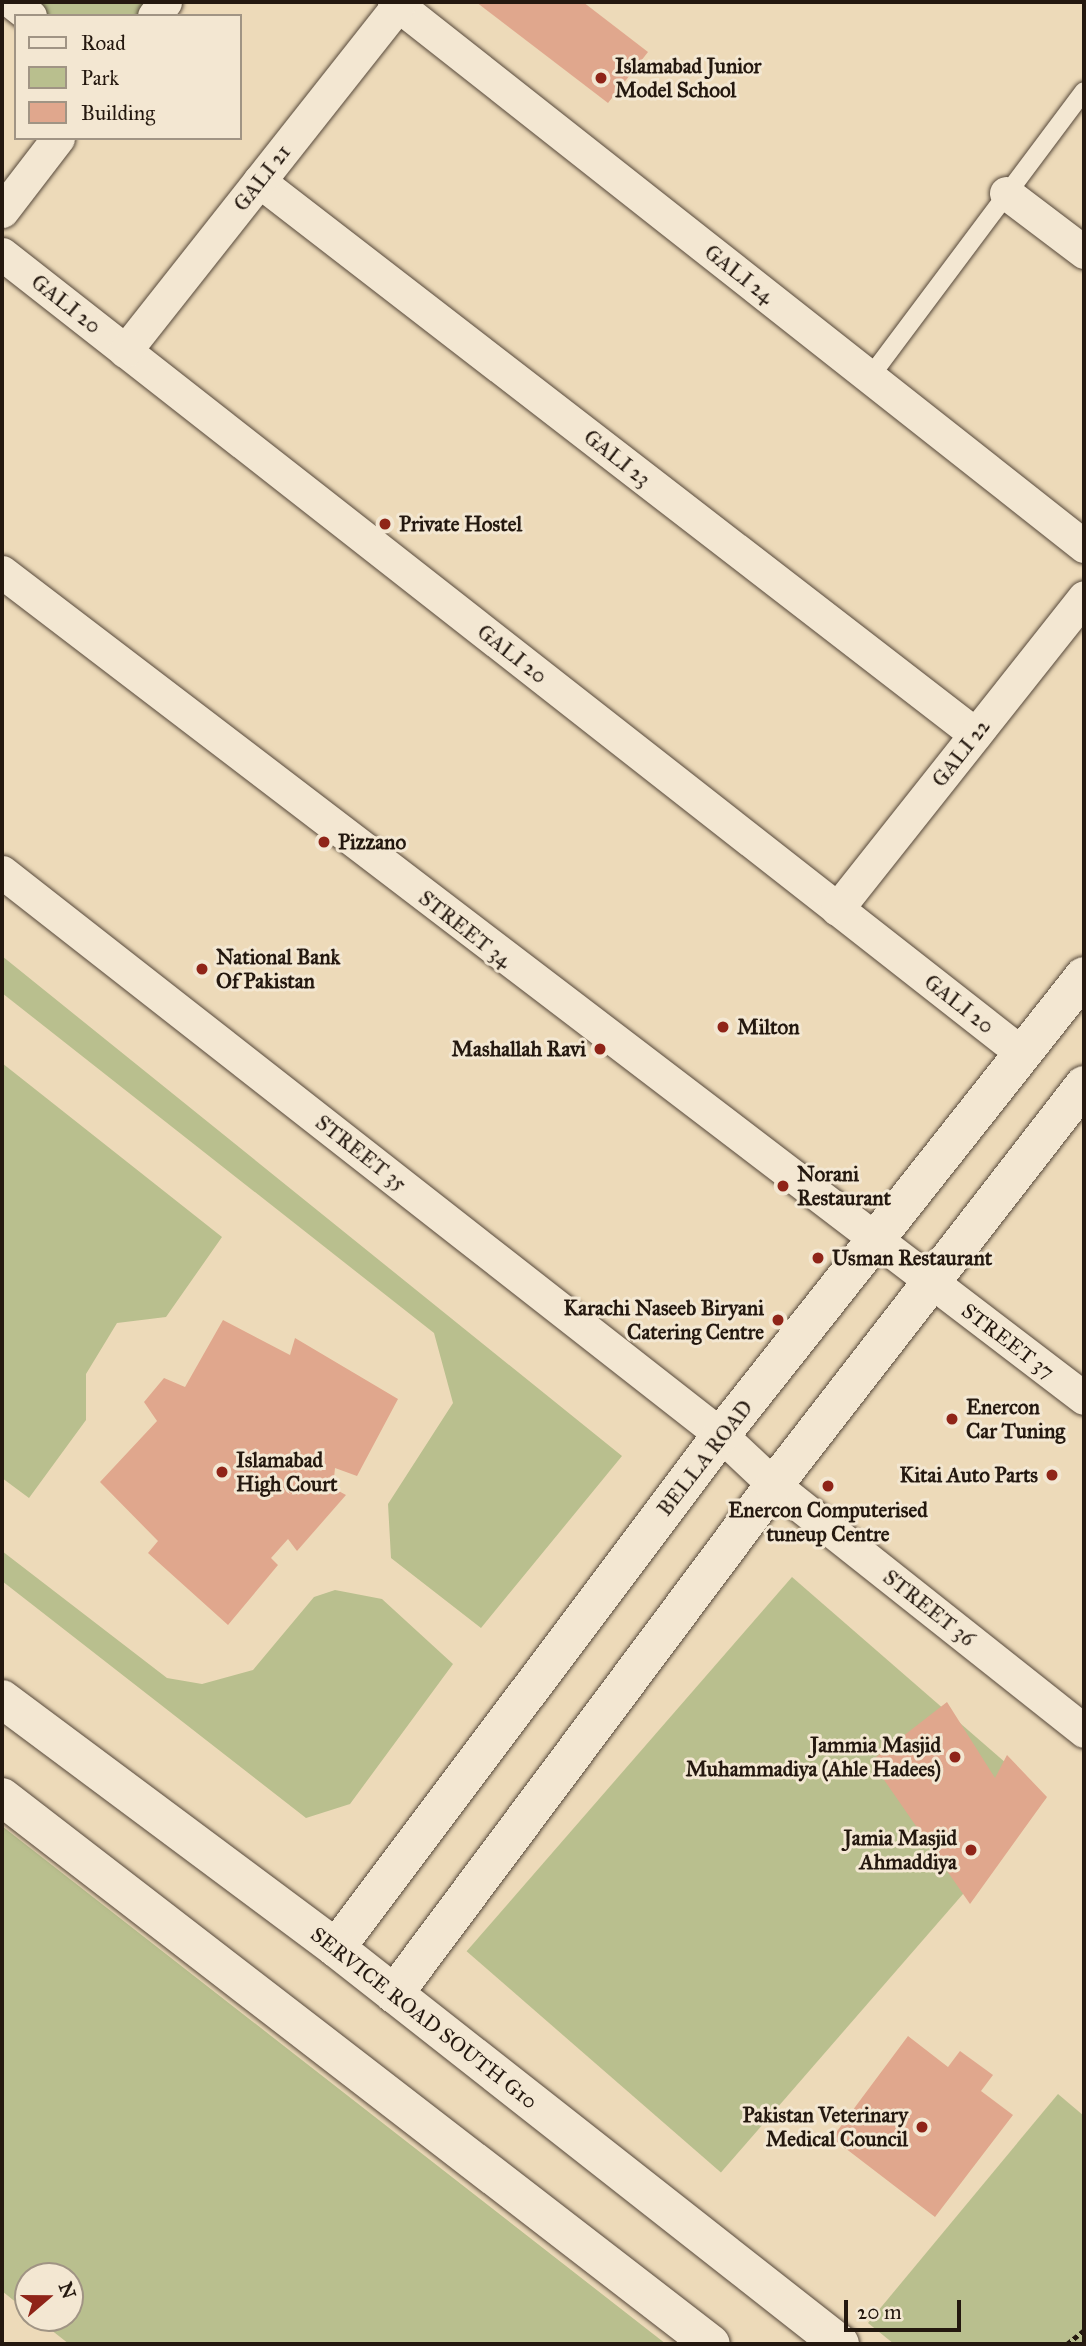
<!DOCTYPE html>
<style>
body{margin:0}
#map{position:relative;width:1086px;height:2346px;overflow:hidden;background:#eddab9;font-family:"IM FELL Great Primer",serif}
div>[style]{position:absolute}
.green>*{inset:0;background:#b9bf8e;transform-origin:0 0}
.building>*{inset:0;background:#e0a78d}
.path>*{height:4.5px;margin-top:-2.25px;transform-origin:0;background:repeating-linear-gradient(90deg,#24180f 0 5px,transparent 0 8.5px)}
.roads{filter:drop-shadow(0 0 2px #56483a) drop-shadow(0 0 2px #56483a)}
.service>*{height:18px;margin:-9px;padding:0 9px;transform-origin:9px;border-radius:9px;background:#f3e7d2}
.minor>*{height:33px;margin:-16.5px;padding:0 16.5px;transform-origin:16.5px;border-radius:16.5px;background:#f3e7d2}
.tertiary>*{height:38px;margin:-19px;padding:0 19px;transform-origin:19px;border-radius:19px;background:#f3e7d2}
.secondary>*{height:38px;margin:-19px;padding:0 19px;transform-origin:19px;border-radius:19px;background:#f3e7d2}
.dots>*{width:19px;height:19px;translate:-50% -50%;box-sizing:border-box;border:4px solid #f3e7d2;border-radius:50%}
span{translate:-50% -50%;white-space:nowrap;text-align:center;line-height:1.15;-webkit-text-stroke:6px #f3e7d2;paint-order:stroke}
.poi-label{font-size:21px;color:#24180f;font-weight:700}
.left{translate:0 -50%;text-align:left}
.right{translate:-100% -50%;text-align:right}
.street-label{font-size:21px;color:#24180f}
.frame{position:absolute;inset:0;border:4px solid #24180f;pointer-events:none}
.legend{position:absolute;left:14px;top:14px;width:228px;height:126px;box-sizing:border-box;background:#f3e7d2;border:2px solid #a09484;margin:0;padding:9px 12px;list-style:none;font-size:21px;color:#24180f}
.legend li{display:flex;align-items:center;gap:14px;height:35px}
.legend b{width:35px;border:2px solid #a09484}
.north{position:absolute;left:14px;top:2262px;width:70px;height:70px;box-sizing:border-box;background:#f3e7d2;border:2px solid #a09484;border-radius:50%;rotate:70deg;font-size:19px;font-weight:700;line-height:28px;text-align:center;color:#24180f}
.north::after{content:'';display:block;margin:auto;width:24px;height:32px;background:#8f2418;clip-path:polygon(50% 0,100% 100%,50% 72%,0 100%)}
.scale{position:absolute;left:844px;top:2300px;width:117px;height:32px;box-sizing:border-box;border:4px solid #24180f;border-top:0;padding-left:9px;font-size:21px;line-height:24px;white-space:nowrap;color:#24180f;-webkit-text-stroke:5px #f3e7d2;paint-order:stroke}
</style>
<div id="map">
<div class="green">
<i style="clip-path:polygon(10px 2px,149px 2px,138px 16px,28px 16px)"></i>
<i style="clip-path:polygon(2px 956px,622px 1456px,481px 1628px,391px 1558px,388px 1504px,453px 1403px,434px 1333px,2px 993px)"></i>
<i style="clip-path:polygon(2px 1063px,222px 1237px,166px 1317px,117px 1323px,86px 1374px,86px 1420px,29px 1498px,2px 1478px)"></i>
<i style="clip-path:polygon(2px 1551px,167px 1678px,202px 1684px,253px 1670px,314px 1597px,335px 1590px,382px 1599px,453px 1664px,350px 1804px,306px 1818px,2px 1581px)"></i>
<i style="left:792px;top:1577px;width:337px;height:496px;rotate:41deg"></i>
<i style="clip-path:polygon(2px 1826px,666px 2344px,69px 2344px,36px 2318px,70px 2318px,70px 2276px,28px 2276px,28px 2312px,2px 2291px)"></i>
<i style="clip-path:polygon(1058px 2094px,1084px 2116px,1084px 2344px,894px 2344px,868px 2323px)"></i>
</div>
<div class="building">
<i style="clip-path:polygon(476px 2px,583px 2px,648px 52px,608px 103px)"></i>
<i style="clip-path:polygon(223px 1320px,290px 1355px,295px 1338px,398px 1399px,357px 1476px,335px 1468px,333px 1488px,346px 1495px,297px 1551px,288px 1539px,271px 1558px,278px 1565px,228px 1625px,148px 1553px,158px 1541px,100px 1482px,157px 1421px,144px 1402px,164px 1378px,185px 1387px)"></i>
<i style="clip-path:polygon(947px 1702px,995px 1778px,1007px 1755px,1047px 1797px,970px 1904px,871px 1761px)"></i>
<i style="clip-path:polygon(908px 2036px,948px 2067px,960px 2051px,993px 2075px,981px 2091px,1013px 2115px,935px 2217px,832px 2138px)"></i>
</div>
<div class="path">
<i style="left:1067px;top:2344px;width:22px;rotate:-39deg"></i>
</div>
<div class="roads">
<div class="service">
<i style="left:870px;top:377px;width:357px;rotate:-53.2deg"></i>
</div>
<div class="minor">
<i style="left:12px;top:2px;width:23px;rotate:38deg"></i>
<i style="left:394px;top:2px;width:879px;rotate:38.25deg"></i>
<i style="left:154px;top:16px;width:18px;rotate:-52deg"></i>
<i style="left:259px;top:181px;width:905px;rotate:37.68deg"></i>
<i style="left:1006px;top:193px;width:98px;rotate:37.1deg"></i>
<i style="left:2px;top:211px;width:92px;rotate:-52.5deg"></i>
<i style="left:2px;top:254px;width:1297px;rotate:38.08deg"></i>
<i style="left:125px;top:351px;width:441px;rotate:-51.7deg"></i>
<i style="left:2px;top:572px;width:1361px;rotate:37.36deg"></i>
<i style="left:2px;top:872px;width:913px;rotate:38.06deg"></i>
<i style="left:721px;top:1435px;width:73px;rotate:43.3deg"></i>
<i style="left:774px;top:1485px;width:396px;rotate:38.4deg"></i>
<i style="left:837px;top:909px;width:398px;rotate:-51.6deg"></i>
</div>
<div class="tertiary">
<i style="left:336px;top:1948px;width:641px;rotate:-53.11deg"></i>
<i style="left:721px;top:1435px;width:585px;rotate:-51.66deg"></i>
<i style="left:394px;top:1994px;width:635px;rotate:-53.26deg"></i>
<i style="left:774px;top:1485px;width:506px;rotate:-52.22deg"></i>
</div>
<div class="secondary">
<i style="left:2px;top:1699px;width:417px;rotate:36.7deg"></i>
<i style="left:336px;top:1948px;width:641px;rotate:38.16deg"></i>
<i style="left:2px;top:1797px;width:895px;rotate:37.65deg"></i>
</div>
</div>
<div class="dots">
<i style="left:601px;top:78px;background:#8f2418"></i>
<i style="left:385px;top:524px;background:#8f2418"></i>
<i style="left:324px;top:842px;background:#8f2418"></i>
<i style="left:202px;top:969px;background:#8f2418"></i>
<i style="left:723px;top:1027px;background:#8f2418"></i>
<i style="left:600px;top:1049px;background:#8f2418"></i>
<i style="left:783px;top:1186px;background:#8f2418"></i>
<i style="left:818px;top:1258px;background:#8f2418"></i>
<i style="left:778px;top:1320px;background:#8f2418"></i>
<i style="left:952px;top:1419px;background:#8f2418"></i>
<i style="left:222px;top:1472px;background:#8f2418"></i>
<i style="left:1052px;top:1475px;background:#8f2418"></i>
<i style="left:828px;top:1486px;background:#8f2418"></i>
<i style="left:955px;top:1757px;background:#8f2418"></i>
<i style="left:971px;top:1850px;background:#8f2418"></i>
<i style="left:922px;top:2127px;background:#8f2418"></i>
</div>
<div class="poi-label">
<span class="left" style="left:615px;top:78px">Islamabad Junior<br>Model School</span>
<span class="left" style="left:399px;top:524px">Private Hostel</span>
<span class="left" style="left:338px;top:842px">Pizzano</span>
<span class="left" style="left:216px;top:969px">National Bank<br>Of Pakistan</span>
<span class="left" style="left:737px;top:1027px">Milton</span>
<span class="right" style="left:586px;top:1049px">Mashallah Ravi</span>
<span class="left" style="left:797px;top:1186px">Norani<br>Restaurant</span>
<span class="left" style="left:832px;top:1258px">Usman Restaurant</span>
<span class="right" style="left:764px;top:1320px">Karachi Naseeb Biryani<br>Catering Centre</span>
<span class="left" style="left:966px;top:1419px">Enercon<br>Car Tuning</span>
<span class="left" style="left:236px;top:1472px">Islamabad<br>High Court</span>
<span class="right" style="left:1038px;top:1475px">Kitai Auto Parts</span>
<span style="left:828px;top:1522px">Enercon Computerised<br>tuneup Centre</span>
<span class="right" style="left:941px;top:1757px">Jammia Masjid<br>Muhammadiya (Ahle Hadees)</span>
<span class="right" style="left:957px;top:1850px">Jamia Masjid<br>Ahmaddiya</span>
<span class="right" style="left:908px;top:2127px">Pakistan Veterinary<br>Medical Council</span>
</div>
<div class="street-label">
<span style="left:262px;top:178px;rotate:-52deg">GALI 21</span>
<span style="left:739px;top:274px;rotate:38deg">GALI 24</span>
<span style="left:66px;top:304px;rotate:38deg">GALI 20</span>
<span style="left:617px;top:458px;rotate:38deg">GALI 23</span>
<span style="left:512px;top:654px;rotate:38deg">GALI 20</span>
<span style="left:961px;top:753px;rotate:-52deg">GALI 22</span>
<span style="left:465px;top:929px;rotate:38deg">STREET 34</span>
<span style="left:959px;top:1004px;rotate:38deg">GALI 20</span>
<span style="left:361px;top:1153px;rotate:38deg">STREET 35</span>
<span style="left:1008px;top:1341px;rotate:37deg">STREET 37</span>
<span style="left:705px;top:1458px;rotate:-52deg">BELLA ROAD</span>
<span style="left:929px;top:1608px;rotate:38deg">STREET 36</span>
<span style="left:424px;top:2018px;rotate:38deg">SERVICE ROAD SOUTH G10</span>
</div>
<div class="frame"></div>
<ul class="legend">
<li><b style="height:9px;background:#f3e7d2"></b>Road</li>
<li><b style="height:19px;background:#b9bf8e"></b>Park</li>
<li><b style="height:19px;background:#e0a78d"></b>Building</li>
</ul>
<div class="north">N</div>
<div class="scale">20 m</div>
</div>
